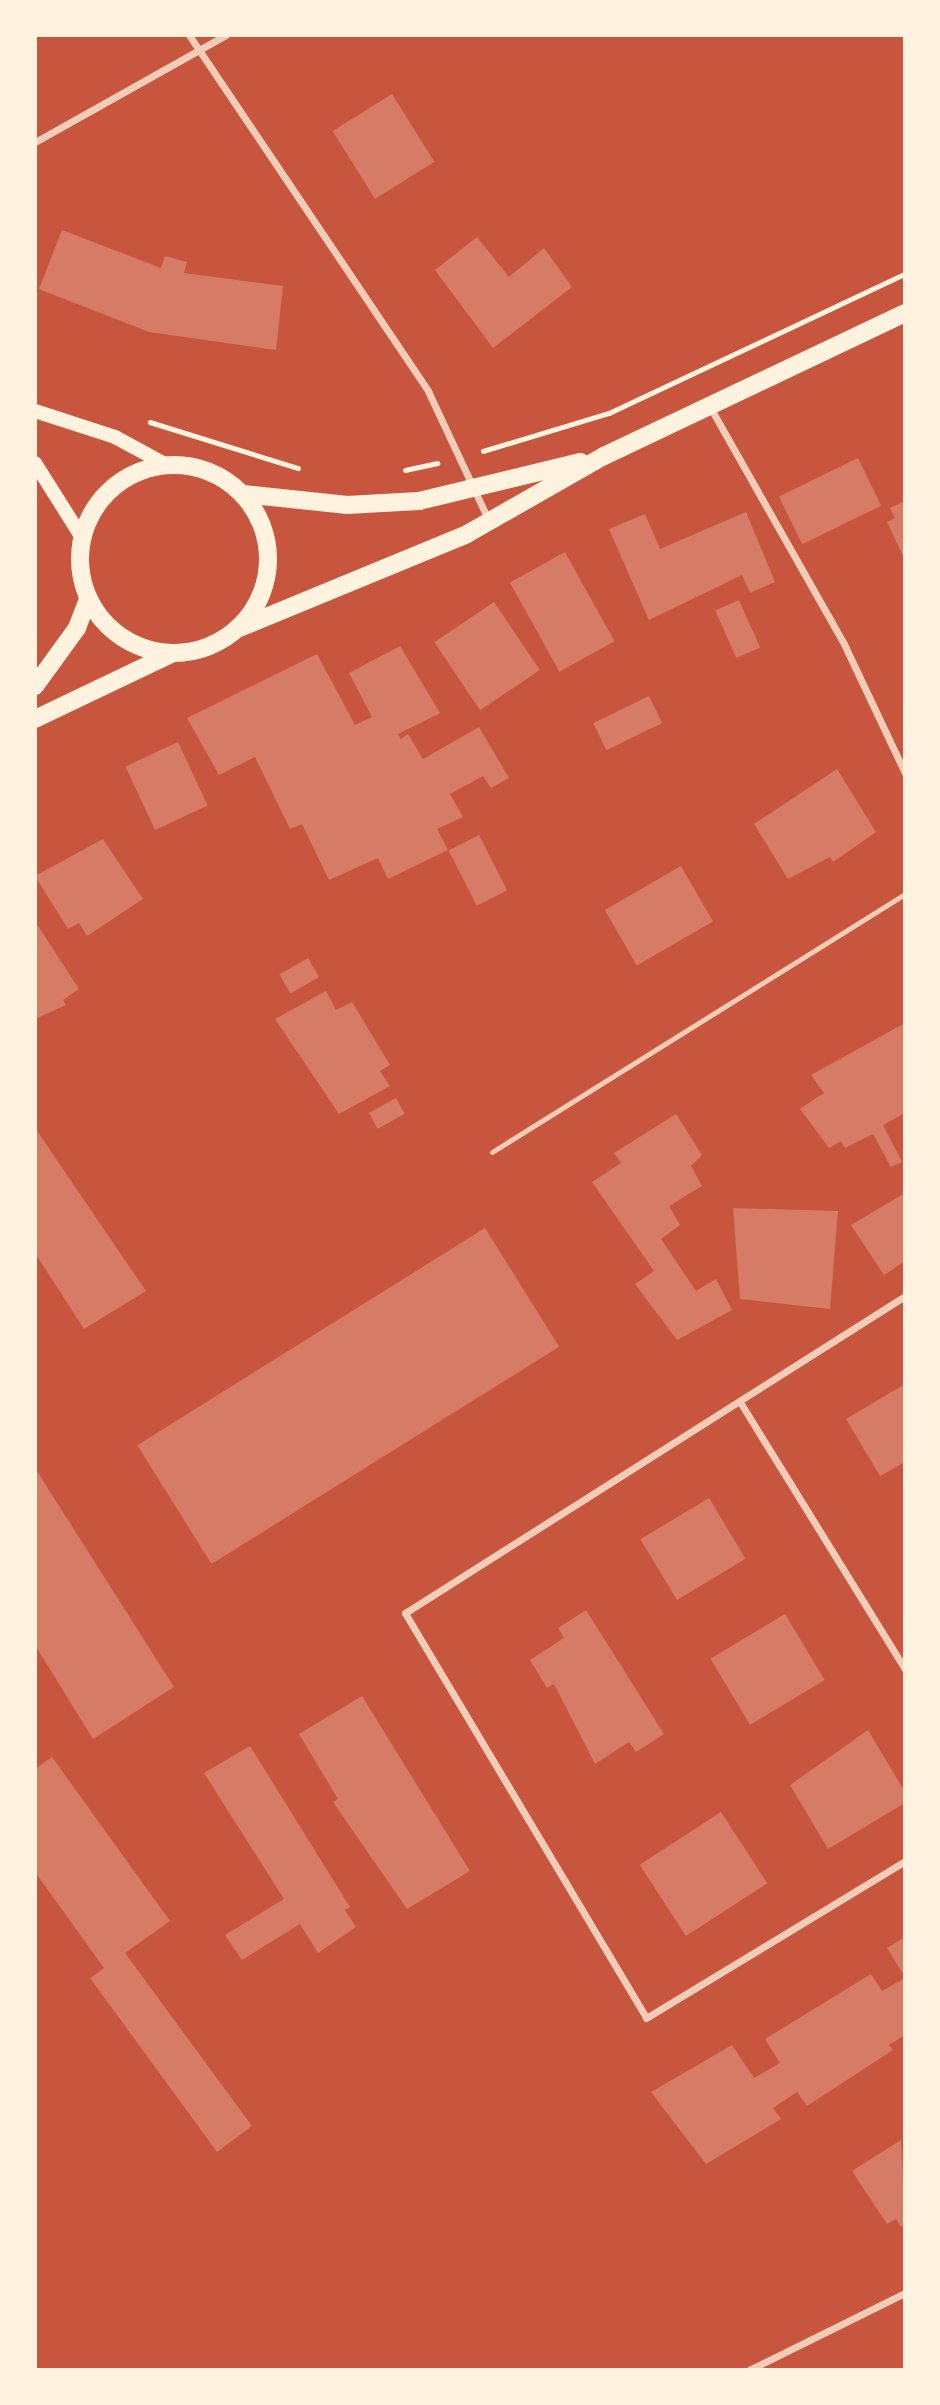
<!DOCTYPE html>
<style>
body{margin:0}
#map{position:relative;width:940px;height:2405px;overflow:hidden;background:#c8553d;font-family:"Fira Sans",sans-serif}
div>[style]{position:absolute}
.building>*{inset:0;background:#d67c66;transform-origin:0 0}
.path>*{height:4.5px;margin:-2.25px;padding:0 2.25px;transform-origin:2.25px;border-radius:2.25px;background:#fff3e0}
.service>*{height:5px;margin:-2.5px;padding:0 2.5px;transform-origin:2.5px;border-radius:2.5px;background:#f1ccb7}
.minor>*{height:7px;margin:-3.5px;padding:0 3.5px;transform-origin:3.5px;border-radius:3.5px;background:#f1ccb7}
.secondary>*{height:14px;margin:-7px;padding:0 7px;transform-origin:7px;border-radius:7px;background:#fff3e0}
.primary>*{height:18px;margin:-9px;padding:0 9px;transform-origin:9px;border-radius:9px;background:#fff3e0}
.primary>.ring{margin:-9px;padding:0;box-sizing:content-box;background:none;border:18px solid #fff3e0;border-radius:50%}
span{translate:-50% -50%;white-space:nowrap;text-align:center;line-height:1.15;-webkit-text-stroke:6px #fff3e0;paint-order:stroke}
.frame{position:absolute;inset:0;border:37px solid #fff3e0;pointer-events:none}
</style>
<div id="map">
<div class="building">
<i style="left:392px;top:94px;width:80px;height:70px;rotate:58deg"></i>
<i style="clip-path:polygon(62px 230px,161px 268px,165px 256px,187px 262px,184px 273px,283px 286px,276px 350px,149px 332px,39px 289px)"></i>
<i style="clip-path:polygon(477px 237px,509px 277px,544px 248px,572px 287px,493px 348px,435px 270px)"></i>
<i style="left:858px;top:458px;width:53px;height:88px;rotate:64deg"></i>
<i style="clip-path:polygon(905px 501px,905px 560px,887px 522px,895px 518px,890px 508px)"></i>
<i style="clip-path:polygon(746px 512px,775px 582px,750px 593px,742px 575px,649px 620px,609px 529px,645px 514px,660px 549px)"></i>
<i style="left:565px;top:552px;width:102px;height:63px;rotate:61deg"></i>
<i style="left:739px;top:600px;width:52px;height:26px;rotate:66deg"></i>
<i style="left:494px;top:602px;width:82px;height:72px;rotate:56deg"></i>
<i style="clip-path:polygon(400px 646px,440px 713px,398px 734px,401px 739px,408px 734px,423px 759px,479px 727px,509px 778px,491px 788px,483px 776px,450px 794px,463px 817px,437px 829px,448px 850px,388px 879px,378px 858px,329px 880px,302px 824px,290px 829px,255px 757px,219px 775px,187px 718px,317px 654px,355px 725px,372px 717px,349px 673px)"></i>
<i style="left:649px;top:696px;width:30px;height:62px;rotate:64deg"></i>
<i style="left:178px;top:742px;width:70px;height:58px;rotate:65deg"></i>
<i style="clip-path:polygon(837px 769px,876px 832px,833px 862px,830px 857px,788px 879px,754px 824px)"></i>
<i style="left:479px;top:835px;width:62px;height:34px;rotate:63deg"></i>
<i style="clip-path:polygon(103px 839px,143px 899px,87px 936px,79px 923px,68px 929px,35px 876px)"></i>
<i style="left:681px;top:866px;width:64px;height:88px;rotate:60deg"></i>
<i style="clip-path:polygon(35px 921px,79px 989px,63px 1000px,66px 1005px,35px 1019px)"></i>
<i style="left:308px;top:958px;width:22px;height:33px;rotate:60deg"></i>
<i style="clip-path:polygon(326px 991px,336px 1010px,352px 1002px,390px 1065px,380px 1071px,390px 1086px,339px 1114px,275px 1019px)"></i>
<i style="clip-path:polygon(905px 1023px,905px 1113px,883px 1125px,902px 1162px,891px 1167px,873px 1134px,845px 1148px,841px 1141px,829px 1148px,800px 1109px,824px 1093px,811px 1075px)"></i>
<i style="left:396px;top:1098px;width:18px;height:31px;rotate:61deg"></i>
<i style="clip-path:polygon(676px 1114px,702px 1155px,691px 1166px,702px 1186px,669px 1206px,680px 1225px,661px 1239px,696px 1291px,716px 1279px,732px 1310px,677px 1340px,635px 1284px,654px 1271px,592px 1182px,621px 1163px,614px 1153px)"></i>
<i style="clip-path:polygon(35px 1128px,146px 1291px,84px 1329px,35px 1253px)"></i>
<i style="clip-path:polygon(905px 1193px,905px 1261px,884px 1275px,851px 1225px)"></i>
<i style="clip-path:polygon(733px 1208px,838px 1211px,830px 1309px,740px 1299px)"></i>
<i style="left:485px;top:1228px;width:140px;height:410px;rotate:58deg"></i>
<i style="clip-path:polygon(905px 1384px,905px 1462px,880px 1476px,846px 1419px)"></i>
<i style="clip-path:polygon(35px 1468px,174px 1687px,93px 1739px,35px 1645px)"></i>
<i style="left:709px;top:1498px;width:71px;height:80px;rotate:59deg"></i>
<i style="clip-path:polygon(586px 1610px,664px 1734px,636px 1752px,629px 1742px,595px 1764px,554px 1684px,547px 1688px,530px 1660px,564px 1638px,558px 1628px)"></i>
<i style="left:785px;top:1614px;width:77px;height:87px;rotate:59deg"></i>
<i style="clip-path:polygon(362px 1696px,470px 1871px,407px 1909px,333px 1802px,338px 1799px,299px 1734px)"></i>
<i style="clip-path:polygon(868px 1730px,905px 1792px,905px 1803px,828px 1849px,790px 1785px)"></i>
<i style="clip-path:polygon(250px 1746px,350px 1907px,345px 1910px,356px 1927px,318px 1953px,300px 1924px,242px 1960px,225px 1935px,284px 1899px,204px 1773px)"></i>
<i style="clip-path:polygon(52px 1757px,170px 1921px,125px 1953px,252px 2126px,217px 2152px,90px 1978px,104px 1968px,35px 1872px,35px 1769px)"></i>
<i style="left:721px;top:1812px;width:85px;height:97px;rotate:57deg"></i>
<i style="clip-path:polygon(905px 1937px,905px 1977px,887px 1948px)"></i>
<i style="clip-path:polygon(871px 1974px,882px 1991px,905px 1978px,905px 2035px,889px 2045px,893px 2050px,807px 2106px,797px 2092px,773px 2108px,781px 2119px,706px 2164px,651px 2092px,732px 2045px,754px 2078px,780px 2063px,765px 2039px)"></i>
<i style="clip-path:polygon(901px 2140px,905px 2224px,901px 2227px,896px 2219px,887px 2224px,852px 2171px)"></i>
</div>
<div class="path">
<i style="left:150px;top:422px;width:155px;rotate:17.3deg"></i>
<i style="left:483px;top:451px;width:132px;rotate:-16.8deg"></i>
<i style="left:609px;top:413px;width:327px;rotate:-25.2deg"></i>
<i style="left:405px;top:470px;width:33px;rotate:-12deg"></i>
</div>
<div class="service">
<i style="left:492px;top:1152px;width:487px;rotate:-32deg"></i>
</div>
<div class="minor">
<i style="left:189px;top:35px;width:429px;rotate:56.1deg"></i>
<i style="left:428px;top:391px;width:144px;rotate:64.9deg"></i>
<i style="left:35px;top:142px;width:219px;rotate:-29.3deg"></i>
<i style="left:710px;top:407px;width:272px;rotate:60.5deg"></i>
<i style="left:844px;top:644px;width:143px;rotate:64.7deg"></i>
<i style="left:905px;top:1296px;width:592px;rotate:147.63deg"></i>
<i style="left:405px;top:1613px;width:471px;rotate:59.2deg"></i>
<i style="left:646px;top:2018px;width:303px;rotate:-31.2deg"></i>
<i style="left:740px;top:1402px;width:314px;rotate:58.3deg"></i>
<i style="left:749px;top:2370px;width:174px;rotate:-26.3deg"></i>
</div>
<div class="secondary">
<i style="left:35px;top:411px;width:84px;rotate:18deg"></i>
<i style="left:115px;top:437px;width:57px;rotate:28.4deg"></i>
<i style="left:35px;top:463px;width:86px;rotate:57.8deg"></i>
</div>
<div class="primary">
<i class="ring" style="left:80px;top:465px;width:170px;height:170px"></i>
<i style="left:243px;top:494px;width:105px;rotate:6deg"></i>
<i style="left:347px;top:505px;width:72px;rotate:-3.2deg"></i>
<i style="left:419px;top:501px;width:166px;rotate:-13.6deg"></i>
<i style="left:237px;top:629px;width:249px;rotate:-22.4deg"></i>
<i style="left:467px;top:534px;width:158px;rotate:-29.7deg"></i>
<i style="left:604px;top:456px;width:333px;rotate:-25.4deg"></i>
<i style="left:35px;top:686px;width:72px;rotate:-54.1deg"></i>
<i style="left:77px;top:628px;width:30px;rotate:-69deg"></i>
<i style="left:35px;top:719px;width:151px;rotate:-25.5deg"></i>
</div>
<div class="frame"></div>
</div>
